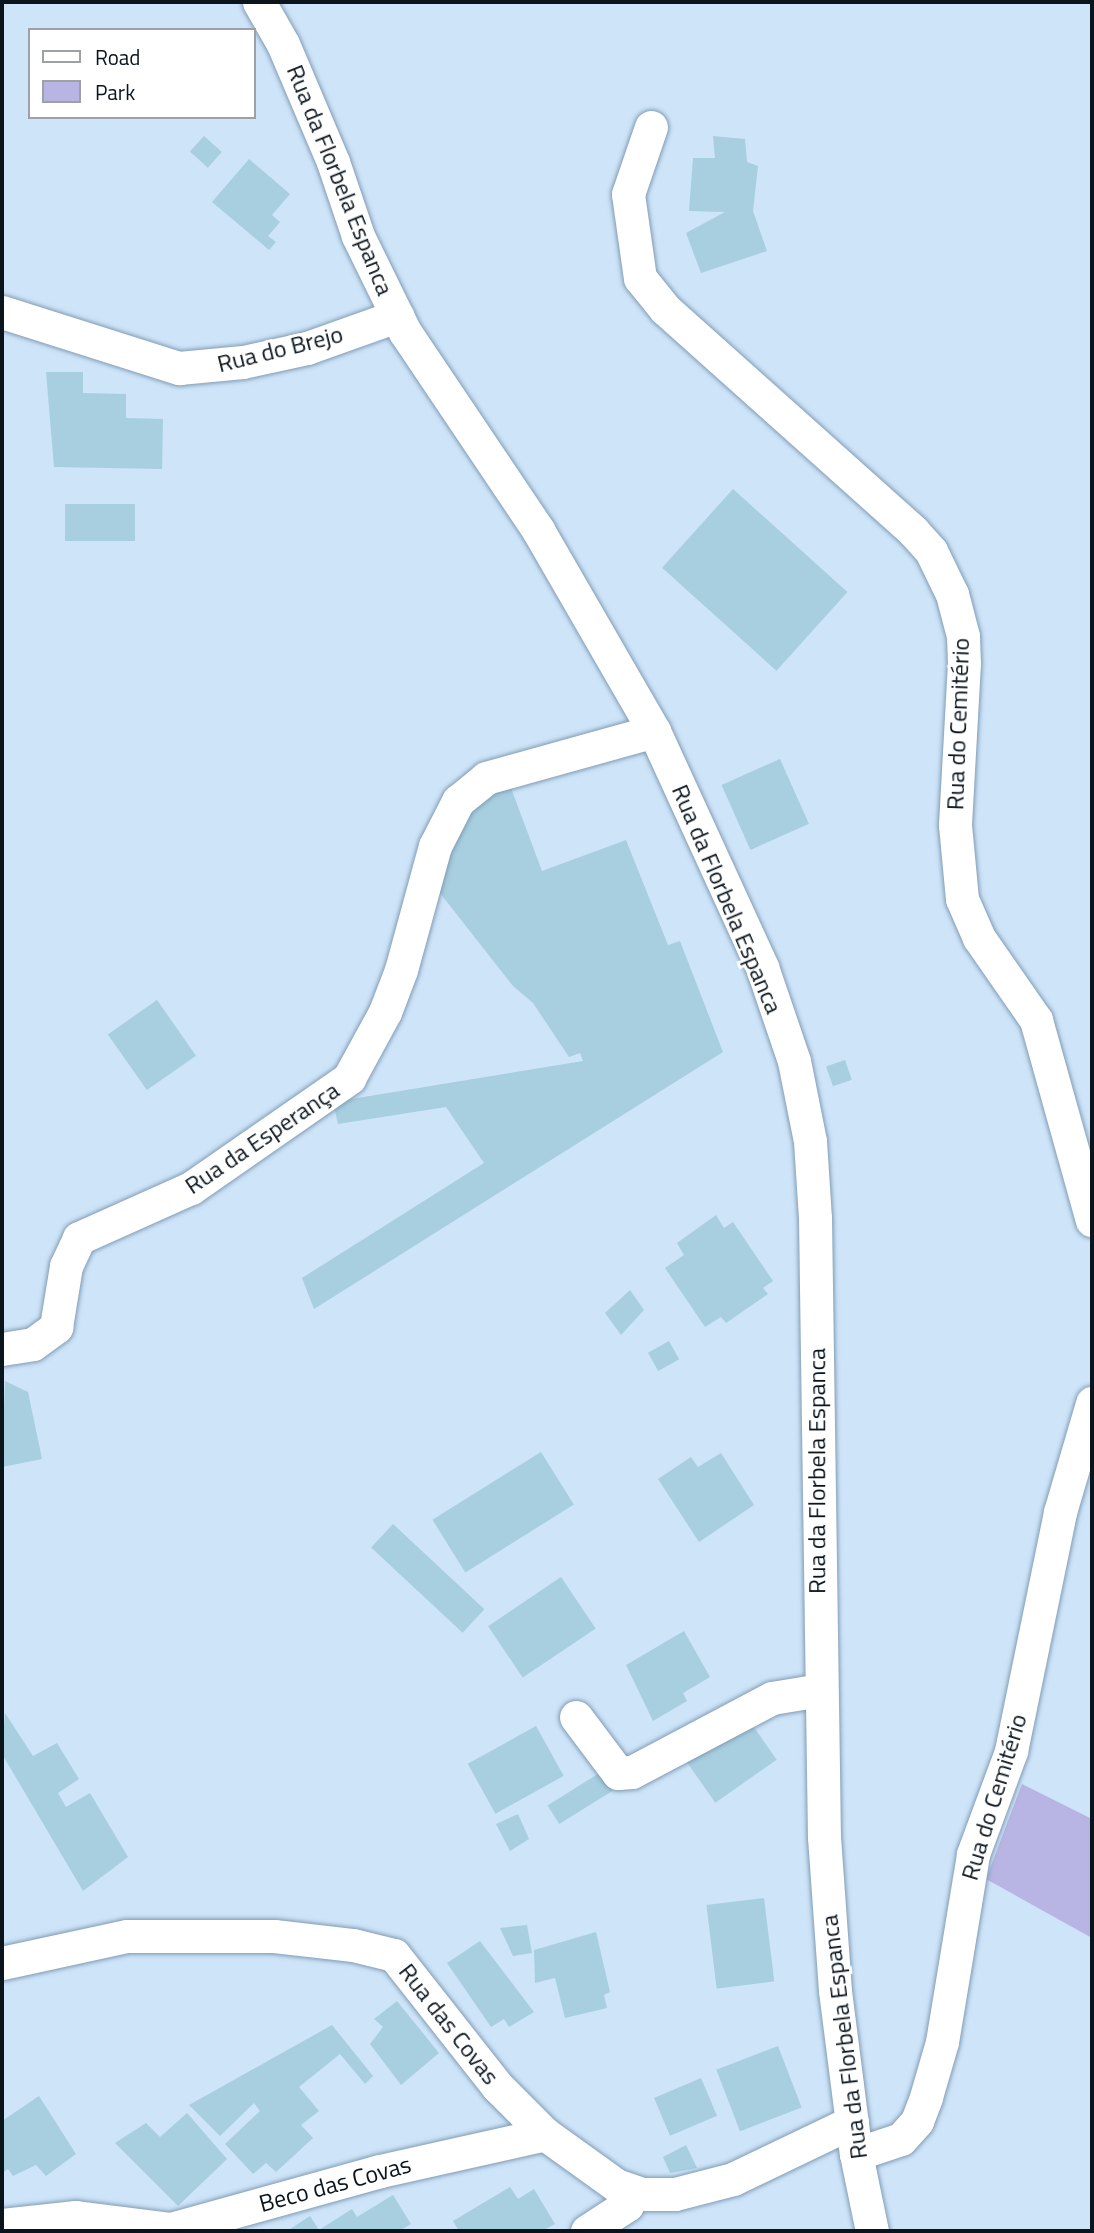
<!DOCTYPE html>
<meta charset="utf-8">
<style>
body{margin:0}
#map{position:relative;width:1094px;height:2233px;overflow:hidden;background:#cde4f9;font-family:"Titillium Web",sans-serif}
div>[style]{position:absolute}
.green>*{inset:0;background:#b8b4e3}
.building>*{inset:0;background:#a7cfe0;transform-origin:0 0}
.roads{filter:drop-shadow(0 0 2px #819cb5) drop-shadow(0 0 2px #819cb5)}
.minor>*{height:33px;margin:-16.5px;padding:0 16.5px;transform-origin:16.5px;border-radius:16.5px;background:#fff}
span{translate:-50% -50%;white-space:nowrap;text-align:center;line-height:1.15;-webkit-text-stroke:6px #fff;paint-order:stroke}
.street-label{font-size:24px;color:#0a141d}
.frame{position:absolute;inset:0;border:4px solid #0a141d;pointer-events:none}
.legend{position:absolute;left:28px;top:28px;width:228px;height:91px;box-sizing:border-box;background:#fff;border:2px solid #9da1a5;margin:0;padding:9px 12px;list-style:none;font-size:21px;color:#0a141d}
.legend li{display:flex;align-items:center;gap:14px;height:35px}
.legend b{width:35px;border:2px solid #9da1a5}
</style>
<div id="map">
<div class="green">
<i style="clip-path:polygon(1022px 1784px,1092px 1819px,1092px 1938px,986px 1879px)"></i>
</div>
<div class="building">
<i style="left:204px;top:136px;width:24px;height:21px;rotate:42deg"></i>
<i style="clip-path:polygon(713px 136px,745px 139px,747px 162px,758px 166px,753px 211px,767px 251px,701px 273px,686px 233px,725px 212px,689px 211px,693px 158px,715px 158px)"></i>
<i style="clip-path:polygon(249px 159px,290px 194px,272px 215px,280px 222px,268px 236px,276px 242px,269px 250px,212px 202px)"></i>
<i style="clip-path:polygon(46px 372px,83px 372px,83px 393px,126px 394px,126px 418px,163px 419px,162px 469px,54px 467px)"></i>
<i style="left:733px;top:489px;width:154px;height:106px;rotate:42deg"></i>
<i style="left:65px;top:504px;width:70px;height:37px"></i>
<i style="left:780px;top:759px;width:71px;height:64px;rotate:66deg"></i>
<i style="clip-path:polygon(508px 780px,542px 871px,626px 840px,668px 945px,680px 941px,723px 1052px,314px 1309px,302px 1278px,484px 1163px,446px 1107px,338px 1124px,333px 1102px,583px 1061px,580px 1053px,569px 1057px,533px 1003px,513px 986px,436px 888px,468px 816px)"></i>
<i style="left:157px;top:1000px;width:68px;height:60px;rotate:55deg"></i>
<i style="left:845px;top:1060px;width:21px;height:20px;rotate:71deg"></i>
<i style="clip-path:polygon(716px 1215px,724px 1228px,733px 1222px,773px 1281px,763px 1288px,768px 1294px,726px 1323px,721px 1317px,705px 1327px,665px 1268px,684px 1255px,677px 1243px)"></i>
<i style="clip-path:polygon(630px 1290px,644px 1310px,621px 1335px,605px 1313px)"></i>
<i style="left:669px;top:1341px;width:21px;height:24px;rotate:61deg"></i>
<i style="clip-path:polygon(5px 1381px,28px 1392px,42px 1459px,2px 1467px)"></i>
<i style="left:541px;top:1452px;width:62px;height:128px;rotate:58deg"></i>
<i style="clip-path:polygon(721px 1453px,754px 1505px,699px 1542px,658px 1479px,691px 1457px,698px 1467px)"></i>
<i style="left:393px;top:1524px;width:125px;height:32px;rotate:43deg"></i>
<i style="left:561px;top:1577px;width:62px;height:88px;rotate:56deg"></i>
<i style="clip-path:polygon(684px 1631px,710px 1677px,683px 1693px,687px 1701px,653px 1721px,626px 1665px)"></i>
<i style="clip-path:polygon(5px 1713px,33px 1756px,57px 1743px,79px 1779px,58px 1793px,66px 1807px,90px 1793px,128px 1857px,83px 1891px,2px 1754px)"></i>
<i style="left:744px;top:1713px;width:57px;height:75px;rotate:55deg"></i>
<i style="left:536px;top:1726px;width:57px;height:78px;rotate:61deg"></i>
<i style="left:601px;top:1772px;width:22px;height:63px;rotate:58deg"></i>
<i style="clip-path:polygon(518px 1814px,529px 1839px,510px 1851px,496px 1824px)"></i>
<i style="left:764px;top:1898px;width:84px;height:58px;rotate:83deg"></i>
<i style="clip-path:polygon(527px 1925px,532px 1953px,513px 1956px,500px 1928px)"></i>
<i style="clip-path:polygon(596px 1932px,610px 1992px,604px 1995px,607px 2008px,565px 2018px,555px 1978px,535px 1983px,534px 1950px)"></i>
<i style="clip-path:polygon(480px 1941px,534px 2012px,509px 2027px,504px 2019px,491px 2027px,447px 1963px)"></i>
<i style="clip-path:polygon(397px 2001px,439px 2053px,401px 2085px,370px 2044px,383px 2027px,374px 2019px)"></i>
<i style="clip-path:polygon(332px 2025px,373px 2076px,365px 2084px,340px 2054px,299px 2087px,319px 2111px,301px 2125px,313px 2138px,276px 2172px,266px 2163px,253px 2174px,225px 2144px,260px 2111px,254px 2103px,220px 2136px,189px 2105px)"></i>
<i style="left:778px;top:2046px;width:66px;height:66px;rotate:69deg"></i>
<i style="left:701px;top:2078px;width:41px;height:51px;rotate:67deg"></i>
<i style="clip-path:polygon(39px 2096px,76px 2154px,46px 2176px,36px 2165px,13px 2176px,8px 2169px,2px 2173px,2px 2121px)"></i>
<i style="clip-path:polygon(187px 2113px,227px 2159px,178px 2206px,115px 2143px,146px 2123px,160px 2137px)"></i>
<i style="clip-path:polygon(686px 2145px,697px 2168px,670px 2173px,663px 2157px)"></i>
<i style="clip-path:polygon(510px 2187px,518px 2199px,534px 2189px,555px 2224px,542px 2231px,459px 2231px,453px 2221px)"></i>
<i style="clip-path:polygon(393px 2195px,411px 2224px,399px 2231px,287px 2231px,310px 2216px,319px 2230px,352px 2209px,357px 2217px)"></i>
</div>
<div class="roads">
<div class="minor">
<i style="left:259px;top:2px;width:48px;rotate:60.3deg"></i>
<i style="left:283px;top:44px;width:128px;rotate:67deg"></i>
<i style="left:333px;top:162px;width:78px;rotate:71.3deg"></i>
<i style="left:358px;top:236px;width:107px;rotate:63.9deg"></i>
<i style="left:405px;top:332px;width:239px;rotate:56.1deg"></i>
<i style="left:538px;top:530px;width:232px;rotate:60deg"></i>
<i style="left:654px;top:731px;width:260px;rotate:65.4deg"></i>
<i style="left:762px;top:967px;width:99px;rotate:71.2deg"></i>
<i style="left:794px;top:1061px;width:82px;rotate:78.7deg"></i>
<i style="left:810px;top:1141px;width:77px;rotate:86.3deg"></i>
<i style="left:815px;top:1218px;width:619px;rotate:89.17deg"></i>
<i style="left:824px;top:1837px;width:154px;rotate:85.9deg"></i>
<i style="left:835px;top:1991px;width:164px;rotate:82.7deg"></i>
<i style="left:856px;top:2154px;width:79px;rotate:78.3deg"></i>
<i style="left:651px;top:127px;width:71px;rotate:108.9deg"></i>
<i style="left:628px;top:194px;width:85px;rotate:81.9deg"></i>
<i style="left:640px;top:278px;width:40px;rotate:51deg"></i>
<i style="left:665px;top:309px;width:333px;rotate:41.8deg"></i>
<i style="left:913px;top:531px;width:27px;rotate:48deg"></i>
<i style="left:931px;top:551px;width:48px;rotate:64deg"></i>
<i style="left:952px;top:594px;width:43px;rotate:75.3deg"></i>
<i style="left:963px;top:636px;width:27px;rotate:88deg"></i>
<i style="left:964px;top:663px;width:162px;rotate:93.2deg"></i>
<i style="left:955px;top:825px;width:74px;rotate:84.6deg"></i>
<i style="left:962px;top:899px;width:43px;rotate:66.4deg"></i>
<i style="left:979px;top:938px;width:100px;rotate:55.2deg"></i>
<i style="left:1036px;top:1020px;width:208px;rotate:74.4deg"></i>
<i style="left:2px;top:312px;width:186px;rotate:17.6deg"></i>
<i style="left:179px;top:368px;width:64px;rotate:-5.4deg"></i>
<i style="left:243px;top:362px;width:66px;rotate:-12.3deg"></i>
<i style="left:307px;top:348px;width:96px;rotate:-19.6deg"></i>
<i style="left:2px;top:1349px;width:31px;rotate:-9deg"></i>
<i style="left:33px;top:1344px;width:29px;rotate:-36deg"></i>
<i style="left:56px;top:1327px;width:62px;rotate:-80.7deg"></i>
<i style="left:66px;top:1266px;width:31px;rotate:-65deg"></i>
<i style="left:79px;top:1238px;width:123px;rotate:-24.1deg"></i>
<i style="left:191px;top:1188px;width:193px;rotate:-34.8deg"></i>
<i style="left:349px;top:1078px;width:75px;rotate:-61.4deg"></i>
<i style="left:385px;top:1012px;width:45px;rotate:-69.1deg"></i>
<i style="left:401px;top:970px;width:129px;rotate:-74.7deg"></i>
<i style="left:435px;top:846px;width:51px;rotate:-62.9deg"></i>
<i style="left:458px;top:801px;width:36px;rotate:-39deg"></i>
<i style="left:486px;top:778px;width:174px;rotate:-15.6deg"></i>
<i style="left:576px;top:1717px;width:70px;rotate:53.1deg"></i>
<i style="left:618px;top:1773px;width:14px;rotate:-4deg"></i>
<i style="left:632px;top:1772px;width:158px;rotate:-27.9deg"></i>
<i style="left:772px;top:1698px;width:49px;rotate:-9.5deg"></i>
<i style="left:2px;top:1963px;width:128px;rotate:-12.2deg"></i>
<i style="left:127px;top:1936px;width:147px"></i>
<i style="left:274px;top:1936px;width:80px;rotate:6.5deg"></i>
<i style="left:353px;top:1945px;width:42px;rotate:13.7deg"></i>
<i style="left:394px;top:1955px;width:167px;rotate:51.8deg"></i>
<i style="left:497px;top:2086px;width:68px;rotate:45deg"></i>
<i style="left:545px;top:2134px;width:87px;rotate:35.7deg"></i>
<i style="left:616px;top:2185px;width:28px;rotate:19deg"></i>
<i style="left:642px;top:2194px;width:33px"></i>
<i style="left:675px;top:2194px;width:60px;rotate:-14.5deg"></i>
<i style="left:733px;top:2179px;width:132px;rotate:-25.6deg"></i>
<i style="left:856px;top:2154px;width:47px;rotate:-18.4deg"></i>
<i style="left:901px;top:2139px;width:24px;rotate:-48deg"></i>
<i style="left:917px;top:2121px;width:26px;rotate:-69deg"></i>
<i style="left:926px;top:2097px;width:57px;rotate:-73.8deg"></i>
<i style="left:942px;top:2042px;width:191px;rotate:-80.6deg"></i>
<i style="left:973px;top:1854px;width:110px;rotate:-69.7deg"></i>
<i style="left:1011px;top:1751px;width:244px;rotate:-78.4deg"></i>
<i style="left:1060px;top:1512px;width:114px;rotate:-73.6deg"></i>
<i style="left:2px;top:2225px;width:74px;rotate:-6.2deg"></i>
<i style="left:76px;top:2217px;width:96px;rotate:7.2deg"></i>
<i style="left:171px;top:2229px;width:217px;rotate:-15.5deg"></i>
<i style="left:380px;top:2171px;width:169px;rotate:-12.6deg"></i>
<i style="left:587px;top:2231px;width:48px;rotate:-33deg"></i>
<i style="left:627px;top:2205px;width:15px;rotate:-79deg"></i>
</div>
</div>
<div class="street-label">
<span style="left:340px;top:180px;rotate:68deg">Rua da Florbela Espanca</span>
<span style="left:280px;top:349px;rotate:-14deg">Rua do Brejo</span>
<span style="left:958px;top:724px;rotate:-88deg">Rua do Cemitério</span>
<span style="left:727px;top:899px;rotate:67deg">Rua da Florbela Espanca</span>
<span style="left:262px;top:1138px;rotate:-34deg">Rua da Esperança</span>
<span style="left:817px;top:1471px;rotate:-90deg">Rua da Florbela Espanca</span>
<span style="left:994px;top:1797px;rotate:-73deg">Rua do Cemitério</span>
<span style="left:449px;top:2024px;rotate:52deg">Rua das Covas</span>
<span style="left:844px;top:2037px;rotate:-97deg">Rua da Florbela Espanca</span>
<span style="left:335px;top:2184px;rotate:-15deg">Beco das Covas</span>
</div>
<div class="frame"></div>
<ul class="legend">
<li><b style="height:9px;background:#fff"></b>Road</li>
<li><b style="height:19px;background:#b8b4e3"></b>Park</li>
</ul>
</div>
